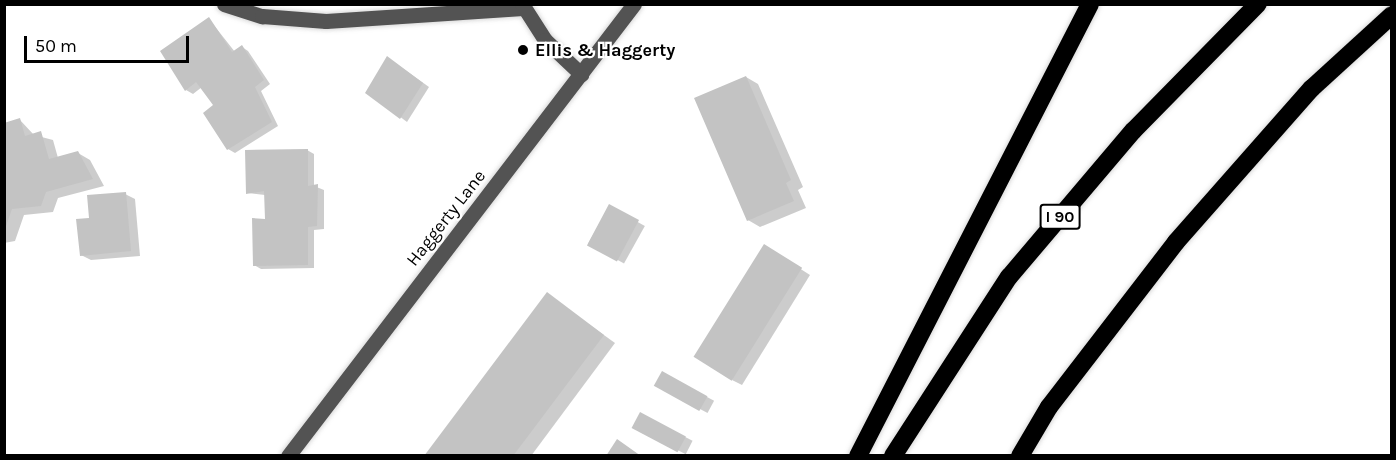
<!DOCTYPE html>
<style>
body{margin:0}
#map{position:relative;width:1396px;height:460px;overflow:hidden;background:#fff;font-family:Karla,sans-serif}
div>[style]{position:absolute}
.shadow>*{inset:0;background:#0003;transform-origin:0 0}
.building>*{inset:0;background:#c3c3c3;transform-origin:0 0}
.roads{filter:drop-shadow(0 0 2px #dbdbdb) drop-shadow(0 0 2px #dbdbdb)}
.minor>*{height:15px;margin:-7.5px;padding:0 7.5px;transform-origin:7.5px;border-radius:7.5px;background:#535353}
.highway>*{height:18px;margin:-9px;padding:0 9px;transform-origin:9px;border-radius:9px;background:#000}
.dots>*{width:16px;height:16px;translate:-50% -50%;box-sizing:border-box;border:3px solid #fff;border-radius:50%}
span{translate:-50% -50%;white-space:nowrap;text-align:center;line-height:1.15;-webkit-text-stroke:4.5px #fff;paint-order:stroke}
.shield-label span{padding:2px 4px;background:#fff;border:2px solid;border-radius:4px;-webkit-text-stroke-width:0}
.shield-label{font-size:16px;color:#000;font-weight:700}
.poi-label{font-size:18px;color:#000;font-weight:700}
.left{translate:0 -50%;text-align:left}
.street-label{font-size:18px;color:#000}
.frame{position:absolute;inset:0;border:6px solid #000;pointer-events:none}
.scale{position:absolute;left:24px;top:36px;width:165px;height:27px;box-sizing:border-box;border:3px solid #000;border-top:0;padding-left:8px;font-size:18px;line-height:21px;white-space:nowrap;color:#000;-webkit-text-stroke:4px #fff;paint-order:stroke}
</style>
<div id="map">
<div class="shadow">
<i style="clip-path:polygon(209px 19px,235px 52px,242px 47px,248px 51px,270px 84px,261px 91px,278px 126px,235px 153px,228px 149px,215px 105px,202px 87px,193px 94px,186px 90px)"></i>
<i style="clip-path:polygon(394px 62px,429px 87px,407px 122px,367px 92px)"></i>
<i style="clip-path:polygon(746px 77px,758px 84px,803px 187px,798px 190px,806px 208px,760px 227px,748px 220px)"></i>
<i style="clip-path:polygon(20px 120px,34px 135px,53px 140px,58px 158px,78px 153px,90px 160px,104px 186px,58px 198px,53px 212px,24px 215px,15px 241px,4px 243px,4px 124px)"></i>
<i style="clip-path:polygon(307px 150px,314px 154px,314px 186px,324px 190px,324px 229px,314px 230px,314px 268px,261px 269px,254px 265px,266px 220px,265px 195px,248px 193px)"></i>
<i style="clip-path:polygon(125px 194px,135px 199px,140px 256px,91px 260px,81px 255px,91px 219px)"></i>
<i style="left:609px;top:206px;width:41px;height:43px;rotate:29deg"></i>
<i style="clip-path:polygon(774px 252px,810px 275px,742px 385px,732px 380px)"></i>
<i style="clip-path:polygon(547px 294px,615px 343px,531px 456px,426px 456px)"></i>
<i style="left:662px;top:373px;width:59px;height:14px;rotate:28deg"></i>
<i style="left:640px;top:414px;width:59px;height:15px;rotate:27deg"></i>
</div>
<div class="building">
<i style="clip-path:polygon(209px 17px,232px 52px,242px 45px,264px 80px,255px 87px,272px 122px,227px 150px,203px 113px,213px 105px,196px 82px,185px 91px,160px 51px)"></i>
<i style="clip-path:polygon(387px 56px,423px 83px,400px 119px,365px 93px)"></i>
<i style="clip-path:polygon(746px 76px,791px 180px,786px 183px,794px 201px,747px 221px,694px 98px)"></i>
<i style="clip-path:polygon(20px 118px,25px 136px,41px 131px,49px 159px,78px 151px,93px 179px,46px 192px,41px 206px,12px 209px,5px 229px,4px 123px)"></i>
<i style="clip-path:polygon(308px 149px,308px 186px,318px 184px,317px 226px,308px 227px,308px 265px,253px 266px,252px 218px,265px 219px,264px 191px,246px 194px,245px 150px)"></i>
<i style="clip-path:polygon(126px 192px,131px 251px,80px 256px,76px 219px,89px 218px,87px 195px)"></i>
<i style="left:609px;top:204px;width:34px;height:47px;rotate:28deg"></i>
<i style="left:764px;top:244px;width:45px;height:133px;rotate:32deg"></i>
<i style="clip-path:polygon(547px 292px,604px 335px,513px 456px,424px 456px)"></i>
<i style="left:662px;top:371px;width:52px;height:17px;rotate:29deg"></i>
<i style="left:640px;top:412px;width:52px;height:18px;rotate:28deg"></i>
<i style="clip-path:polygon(617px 439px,641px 456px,606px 456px)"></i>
</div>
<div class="roads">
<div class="minor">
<i style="left:224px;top:4px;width:40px;rotate:18deg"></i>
<i style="left:262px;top:16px;width:64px;rotate:4.5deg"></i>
<i style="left:326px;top:21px;width:197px;rotate:-3.8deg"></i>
<i style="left:522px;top:4px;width:43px;rotate:57.4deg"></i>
<i style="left:545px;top:40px;width:50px;rotate:43.4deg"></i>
<i style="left:288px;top:456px;width:569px;rotate:-52.57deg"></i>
</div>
<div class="highway">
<i style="left:858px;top:456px;width:508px;rotate:-62.83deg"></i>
<i style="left:893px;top:456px;width:213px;rotate:-57.1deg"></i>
<i style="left:1009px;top:277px;width:192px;rotate:-49.7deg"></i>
<i style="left:1133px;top:131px;width:178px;rotate:-45.5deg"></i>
<i style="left:1020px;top:456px;width:57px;rotate:-59.4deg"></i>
<i style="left:1049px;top:407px;width:208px;rotate:-52.4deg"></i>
<i style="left:1176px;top:242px;width:205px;rotate:-48.6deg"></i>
<i style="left:1312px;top:88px;width:108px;rotate:-42.4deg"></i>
</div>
</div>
<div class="dots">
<i style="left:523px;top:50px;background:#000"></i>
</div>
<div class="shield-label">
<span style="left:1060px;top:217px">I 90</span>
</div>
<div class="poi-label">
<span class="left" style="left:535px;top:50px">Ellis &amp; Haggerty</span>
</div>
<div class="street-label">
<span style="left:446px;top:218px;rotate:-52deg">Haggerty Lane</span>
</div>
<div class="frame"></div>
<div class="scale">50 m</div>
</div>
